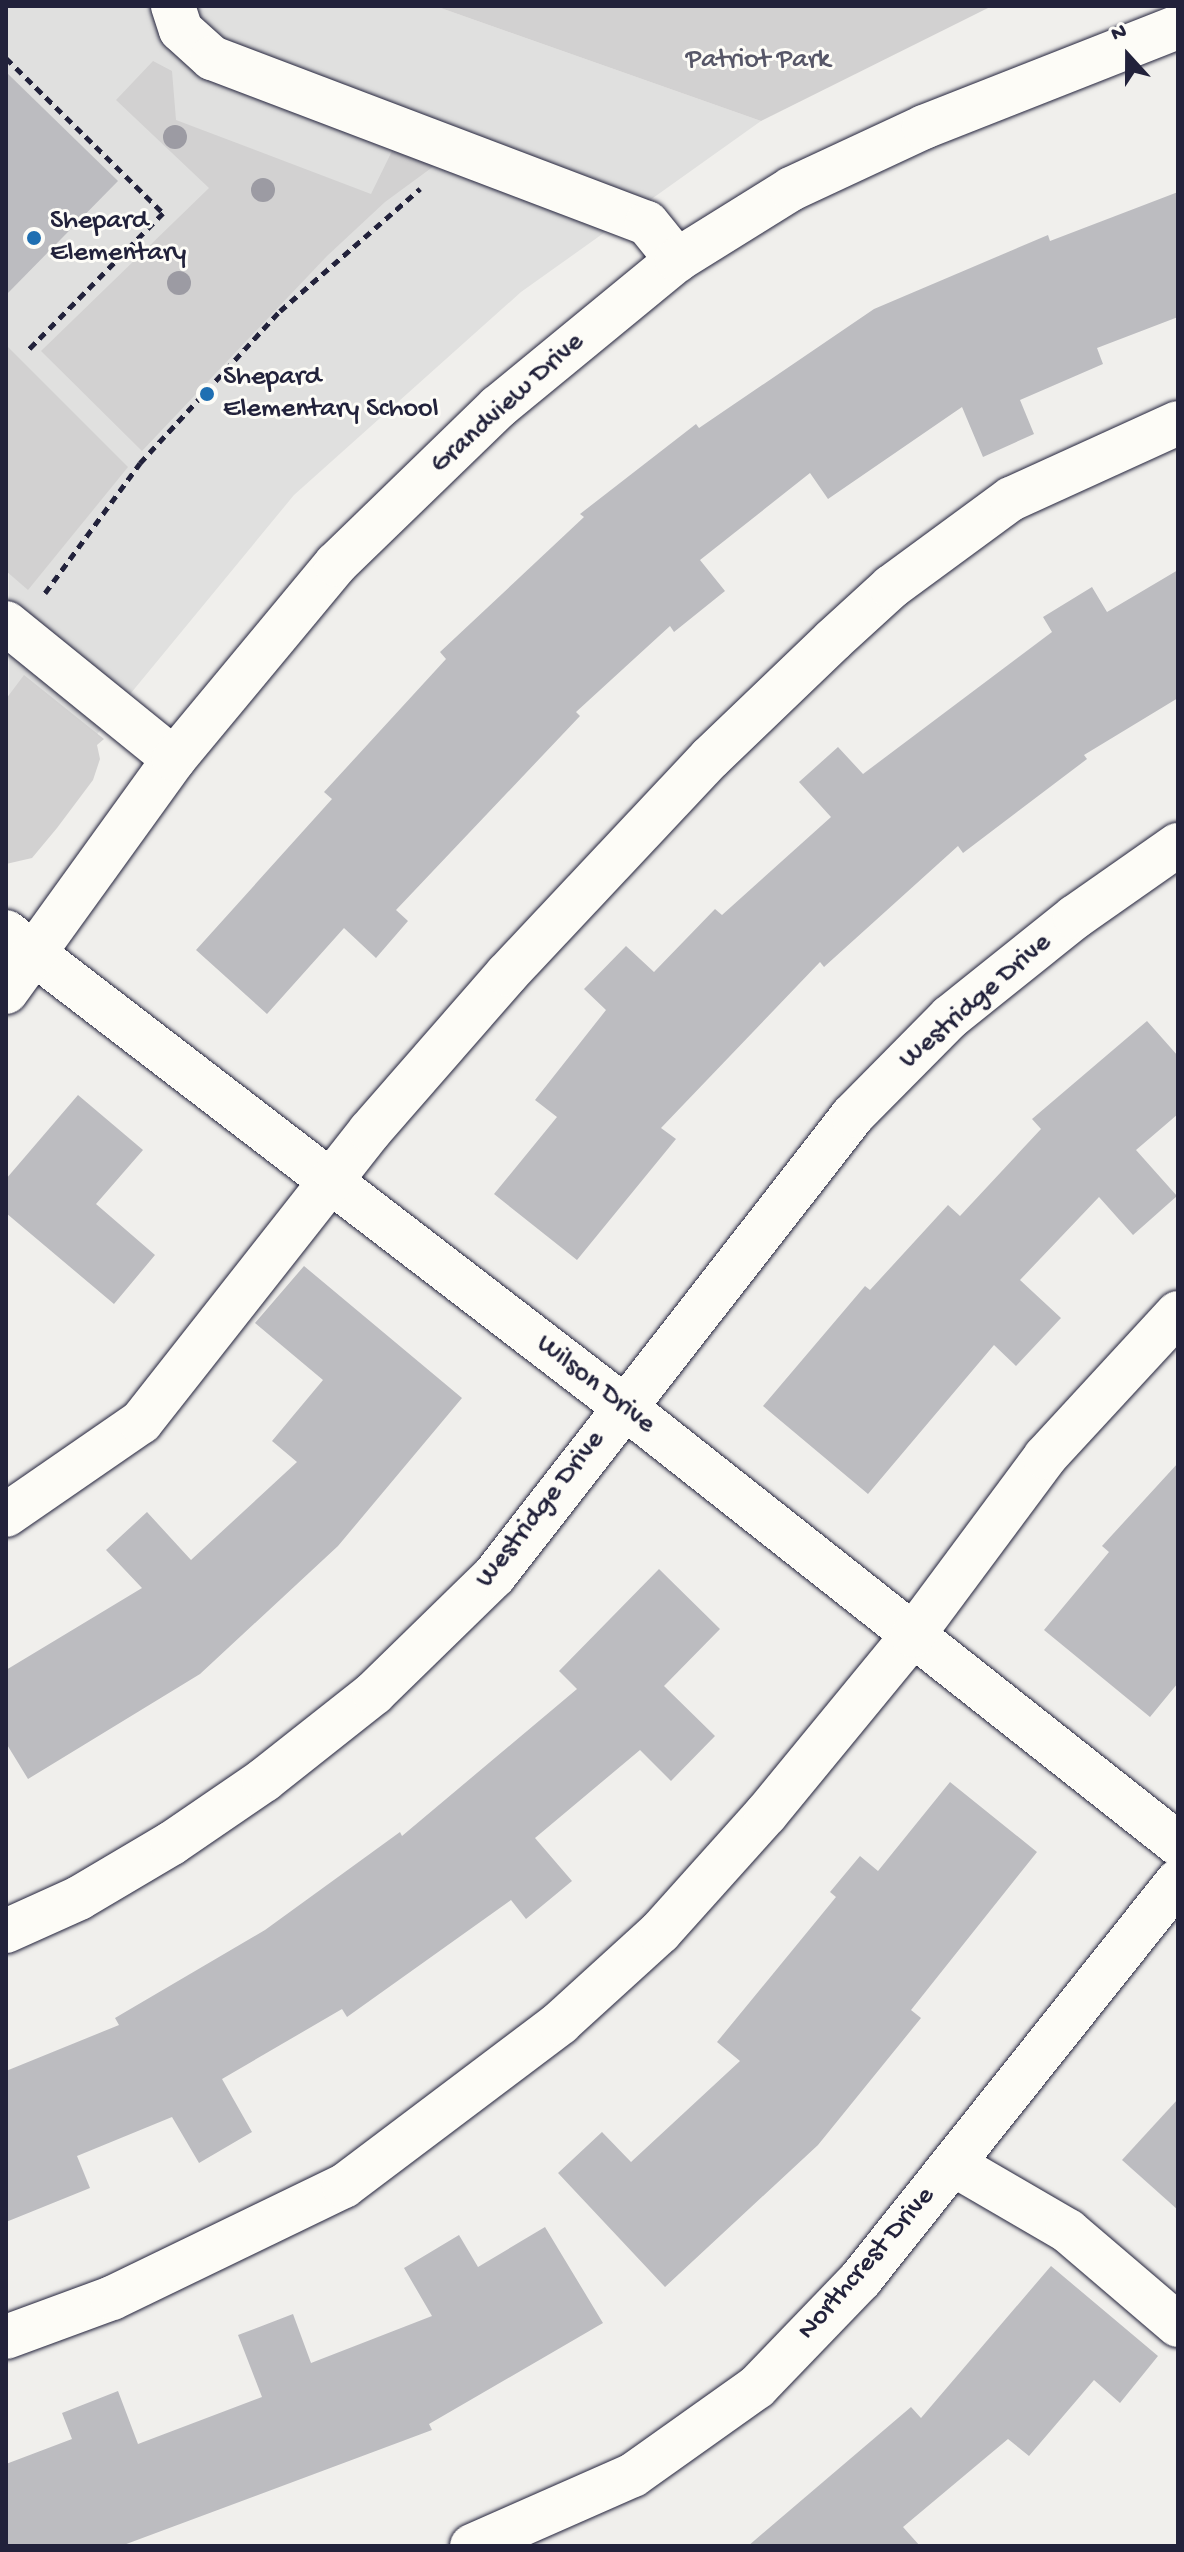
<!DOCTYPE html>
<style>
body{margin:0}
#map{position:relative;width:1184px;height:2552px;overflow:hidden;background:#f0efec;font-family:"Gochi Hand",sans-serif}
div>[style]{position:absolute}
.built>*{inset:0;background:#e0e0df}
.green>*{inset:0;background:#d2d1d1}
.building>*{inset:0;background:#bcbcc0}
.path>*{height:5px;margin-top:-2.5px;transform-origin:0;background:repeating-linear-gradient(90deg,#22223b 0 8px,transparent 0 14px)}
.roads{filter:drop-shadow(0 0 2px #22223b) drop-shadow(0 0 2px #22223b)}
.minor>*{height:44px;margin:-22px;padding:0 22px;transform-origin:22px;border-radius:22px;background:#fdfcf7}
.trees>*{width:24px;height:24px;margin:-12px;border-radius:50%;background:#9c9ba3}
.dots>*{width:22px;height:22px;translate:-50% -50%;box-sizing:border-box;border:4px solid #fdfcf7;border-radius:50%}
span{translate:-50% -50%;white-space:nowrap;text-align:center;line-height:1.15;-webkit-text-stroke:6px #fdfcf7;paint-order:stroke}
.park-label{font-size:28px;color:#575768}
.poi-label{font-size:28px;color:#22223b}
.left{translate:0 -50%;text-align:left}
.street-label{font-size:28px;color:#22223b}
.frame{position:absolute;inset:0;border:8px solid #22223b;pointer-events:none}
.north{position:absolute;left:1088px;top:16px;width:80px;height:80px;-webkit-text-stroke:6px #fdfcf7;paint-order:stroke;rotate:339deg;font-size:22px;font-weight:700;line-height:32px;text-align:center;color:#22223b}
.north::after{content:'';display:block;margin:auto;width:28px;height:36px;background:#22223b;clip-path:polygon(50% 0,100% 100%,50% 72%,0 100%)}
</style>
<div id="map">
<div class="built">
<i style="clip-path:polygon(6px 6px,435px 6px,761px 121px,521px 292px,294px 495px,10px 840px)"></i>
</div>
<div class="green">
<i style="clip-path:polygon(435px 6px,992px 6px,761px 121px)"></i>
<i style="clip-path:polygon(153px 61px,172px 71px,176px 120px,371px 194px,392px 151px,434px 166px,385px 202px,327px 256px,142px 451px,41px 351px,209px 188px,116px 100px)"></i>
<i style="clip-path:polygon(6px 345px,128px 467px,28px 590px,6px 571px)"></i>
<i style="clip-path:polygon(24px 675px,104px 739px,97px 745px,100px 759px,93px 780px,57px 828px,32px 858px,6px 864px,6px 699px)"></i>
</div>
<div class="building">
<i style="clip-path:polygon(6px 72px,118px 181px,6px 295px)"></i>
<i style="clip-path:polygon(1178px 192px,1178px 317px,1097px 348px,1103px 364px,1020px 400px,1034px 434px,983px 457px,962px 407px,828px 499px,810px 473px,700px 560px,725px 591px,674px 632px,670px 626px,576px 712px,580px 716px,396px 910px,408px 921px,376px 958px,344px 928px,267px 1014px,196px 950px,332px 799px,324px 792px,446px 659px,440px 652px,584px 517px,580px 514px,696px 424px,699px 428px,874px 309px,1048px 235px,1050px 241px)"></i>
<i style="clip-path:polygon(1178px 570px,1178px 698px,1084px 755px,1087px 759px,963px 853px,958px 846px,824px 967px,820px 962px,661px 1128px,676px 1139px,577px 1260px,494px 1194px,557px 1117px,535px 1100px,606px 1010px,584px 989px,626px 946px,654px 972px,715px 909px,722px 915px,831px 817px,799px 782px,838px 747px,863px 774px,1052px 632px,1043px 617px,1092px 587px,1107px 612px)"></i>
<i style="clip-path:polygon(1147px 1021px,1178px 1056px,1178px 1114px,1136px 1150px,1177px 1196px,1133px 1235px,1099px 1197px,1020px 1280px,1061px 1318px,1016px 1366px,994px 1345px,868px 1494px,763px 1406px,865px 1286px,870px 1290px,948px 1205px,960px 1216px,1041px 1129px,1032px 1119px)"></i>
<i style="clip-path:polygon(78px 1095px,143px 1150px,96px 1204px,155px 1255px,114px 1304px,6px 1213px,6px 1179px)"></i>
<i style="clip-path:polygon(304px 1266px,462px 1398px,338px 1546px,200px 1674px,28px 1779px,6px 1743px,6px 1670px,142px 1588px,106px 1550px,147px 1512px,191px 1560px,297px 1462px,272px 1441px,323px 1380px,255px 1323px)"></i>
<i style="clip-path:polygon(1178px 1463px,1178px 1683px,1150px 1717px,1044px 1630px,1109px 1552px,1102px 1546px)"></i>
<i style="clip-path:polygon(659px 1569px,720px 1629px,664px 1686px,715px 1736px,671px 1781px,640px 1750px,535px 1838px,572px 1881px,526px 1919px,511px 1900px,347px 2017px,342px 2009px,222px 2079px,252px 2132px,199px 2163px,172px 2117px,77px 2156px,90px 2188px,6px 2222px,6px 2071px,119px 2025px,115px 2018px,265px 1930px,400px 1832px,402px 1836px,577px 1689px,559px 1671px)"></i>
<i style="clip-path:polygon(950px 1782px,1037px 1852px,911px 2010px,921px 2018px,818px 2145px,665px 2287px,558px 2173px,602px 2132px,631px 2162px,740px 2061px,717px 2042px,836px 1897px,830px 1892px,860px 1856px,878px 1871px)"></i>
<i style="clip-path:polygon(1178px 2099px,1178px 2210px,1122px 2160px)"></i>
<i style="clip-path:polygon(545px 2227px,603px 2323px,429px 2424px,432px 2430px,121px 2546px,6px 2546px,6px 2464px,72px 2439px,62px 2413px,118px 2391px,138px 2444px,262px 2397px,238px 2335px,293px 2314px,311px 2363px,432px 2316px,404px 2268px,459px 2235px,478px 2267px)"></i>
<i style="clip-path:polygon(1051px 2266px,1158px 2356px,1120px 2403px,1094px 2380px,1029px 2456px,1008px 2439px,903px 2527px,920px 2546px,748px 2546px,911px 2407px,921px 2418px)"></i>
</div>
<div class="path">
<i style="left:6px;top:58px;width:221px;rotate:44.6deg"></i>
<i style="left:163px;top:213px;width:194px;rotate:134.6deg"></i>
<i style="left:45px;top:593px;width:161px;rotate:-53.8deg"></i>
<i style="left:140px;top:463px;width:207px;rotate:-47.4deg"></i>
<i style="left:280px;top:311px;width:186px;rotate:-41.1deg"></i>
</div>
<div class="roads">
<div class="minor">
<i style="left:173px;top:6px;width:25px;rotate:72deg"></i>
<i style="left:181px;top:30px;width:42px;rotate:42.1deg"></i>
<i style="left:212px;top:58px;width:465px;rotate:20.8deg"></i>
<i style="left:647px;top:223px;width:48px;rotate:51deg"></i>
<i style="left:6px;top:623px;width:216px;rotate:39deg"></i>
<i style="left:6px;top:932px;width:777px;rotate:37.52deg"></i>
<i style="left:622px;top:1405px;width:708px;rotate:38.29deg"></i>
<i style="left:6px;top:992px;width:287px;rotate:-54.2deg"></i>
<i style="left:174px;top:759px;width:254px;rotate:-50.3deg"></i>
<i style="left:336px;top:564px;width:226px;rotate:-44.1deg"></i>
<i style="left:498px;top:407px;width:232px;rotate:-39.4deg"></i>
<i style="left:677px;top:260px;width:134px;rotate:-31.9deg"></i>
<i style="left:791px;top:189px;width:147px;rotate:-25deg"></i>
<i style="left:924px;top:127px;width:273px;rotate:-21.5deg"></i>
<i style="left:6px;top:1515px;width:164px;rotate:-34.6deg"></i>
<i style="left:141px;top:1422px;width:370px;rotate:-51.8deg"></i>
<i style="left:370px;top:1131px;width:208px;rotate:-48.9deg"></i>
<i style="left:507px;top:974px;width:296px;rotate:-46.8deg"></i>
<i style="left:710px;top:758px;width:170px;rotate:-43.8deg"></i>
<i style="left:833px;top:640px;width:79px;rotate:-42.4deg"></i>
<i style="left:891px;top:587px;width:149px;rotate:-36.3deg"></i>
<i style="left:1011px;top:499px;width:183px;rotate:-24.5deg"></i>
<i style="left:6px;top:1931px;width:80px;rotate:-24.3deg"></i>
<i style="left:79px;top:1898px;width:108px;rotate:-30.6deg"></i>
<i style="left:172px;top:1843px;width:112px;rotate:-34.4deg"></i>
<i style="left:264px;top:1780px;width:140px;rotate:-38.3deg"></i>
<i style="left:374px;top:1693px;width:168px;rotate:-44.3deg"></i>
<i style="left:494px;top:1576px;width:584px;rotate:-52.09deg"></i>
<i style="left:853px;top:1115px;width:138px;rotate:-45.3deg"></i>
<i style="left:950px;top:1017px;width:160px;rotate:-38.7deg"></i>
<i style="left:1075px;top:917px;width:126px;rotate:-35deg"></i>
<i style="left:953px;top:2164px;width:133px;rotate:30.2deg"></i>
<i style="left:1068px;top:2231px;width:145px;rotate:40.5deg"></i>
<i style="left:6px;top:2337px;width:113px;rotate:-20.2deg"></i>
<i style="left:112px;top:2298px;width:258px;rotate:-25.8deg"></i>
<i style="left:344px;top:2186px;width:271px;rotate:-37deg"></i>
<i style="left:560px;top:2023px;width:135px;rotate:-42.3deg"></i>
<i style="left:660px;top:1932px;width:159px;rotate:-48.1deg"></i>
<i style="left:766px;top:1814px;width:232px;rotate:-50.6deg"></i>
<i style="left:913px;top:1635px;width:222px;rotate:-53.4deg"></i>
<i style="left:1045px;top:1457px;width:196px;rotate:-47.3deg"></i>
<i style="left:472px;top:2546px;width:176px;rotate:-23.8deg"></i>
<i style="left:633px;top:2475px;width:152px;rotate:-35.4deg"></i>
<i style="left:757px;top:2387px;width:149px;rotate:-46.1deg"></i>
<i style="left:860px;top:2280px;width:510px;rotate:-51.45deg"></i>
</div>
</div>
<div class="trees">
<i style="left:175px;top:137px"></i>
<i style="left:263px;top:190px"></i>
<i style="left:179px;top:283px"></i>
</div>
<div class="dots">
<i style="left:34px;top:238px;background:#1f6fb2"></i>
<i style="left:207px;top:394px;background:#1f6fb2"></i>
</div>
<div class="park-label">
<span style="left:758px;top:61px">Patriot Park</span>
</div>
<div class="poi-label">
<span class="left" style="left:50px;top:238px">Shepard<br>Elementary</span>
<span class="left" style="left:223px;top:394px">Shepard<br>Elementary School</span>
</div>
<div class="street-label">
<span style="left:508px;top:404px;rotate:-42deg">Grandview Drive</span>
<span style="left:976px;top:1002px;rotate:-41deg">Westridge Drive</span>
<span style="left:595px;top:1385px;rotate:38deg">Wilson Drive</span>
<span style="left:541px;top:1510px;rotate:-52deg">Westridge Drive</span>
<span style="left:867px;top:2264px;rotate:-49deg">Northcrest Drive</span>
</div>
<div class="frame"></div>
<div class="north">N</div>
</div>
